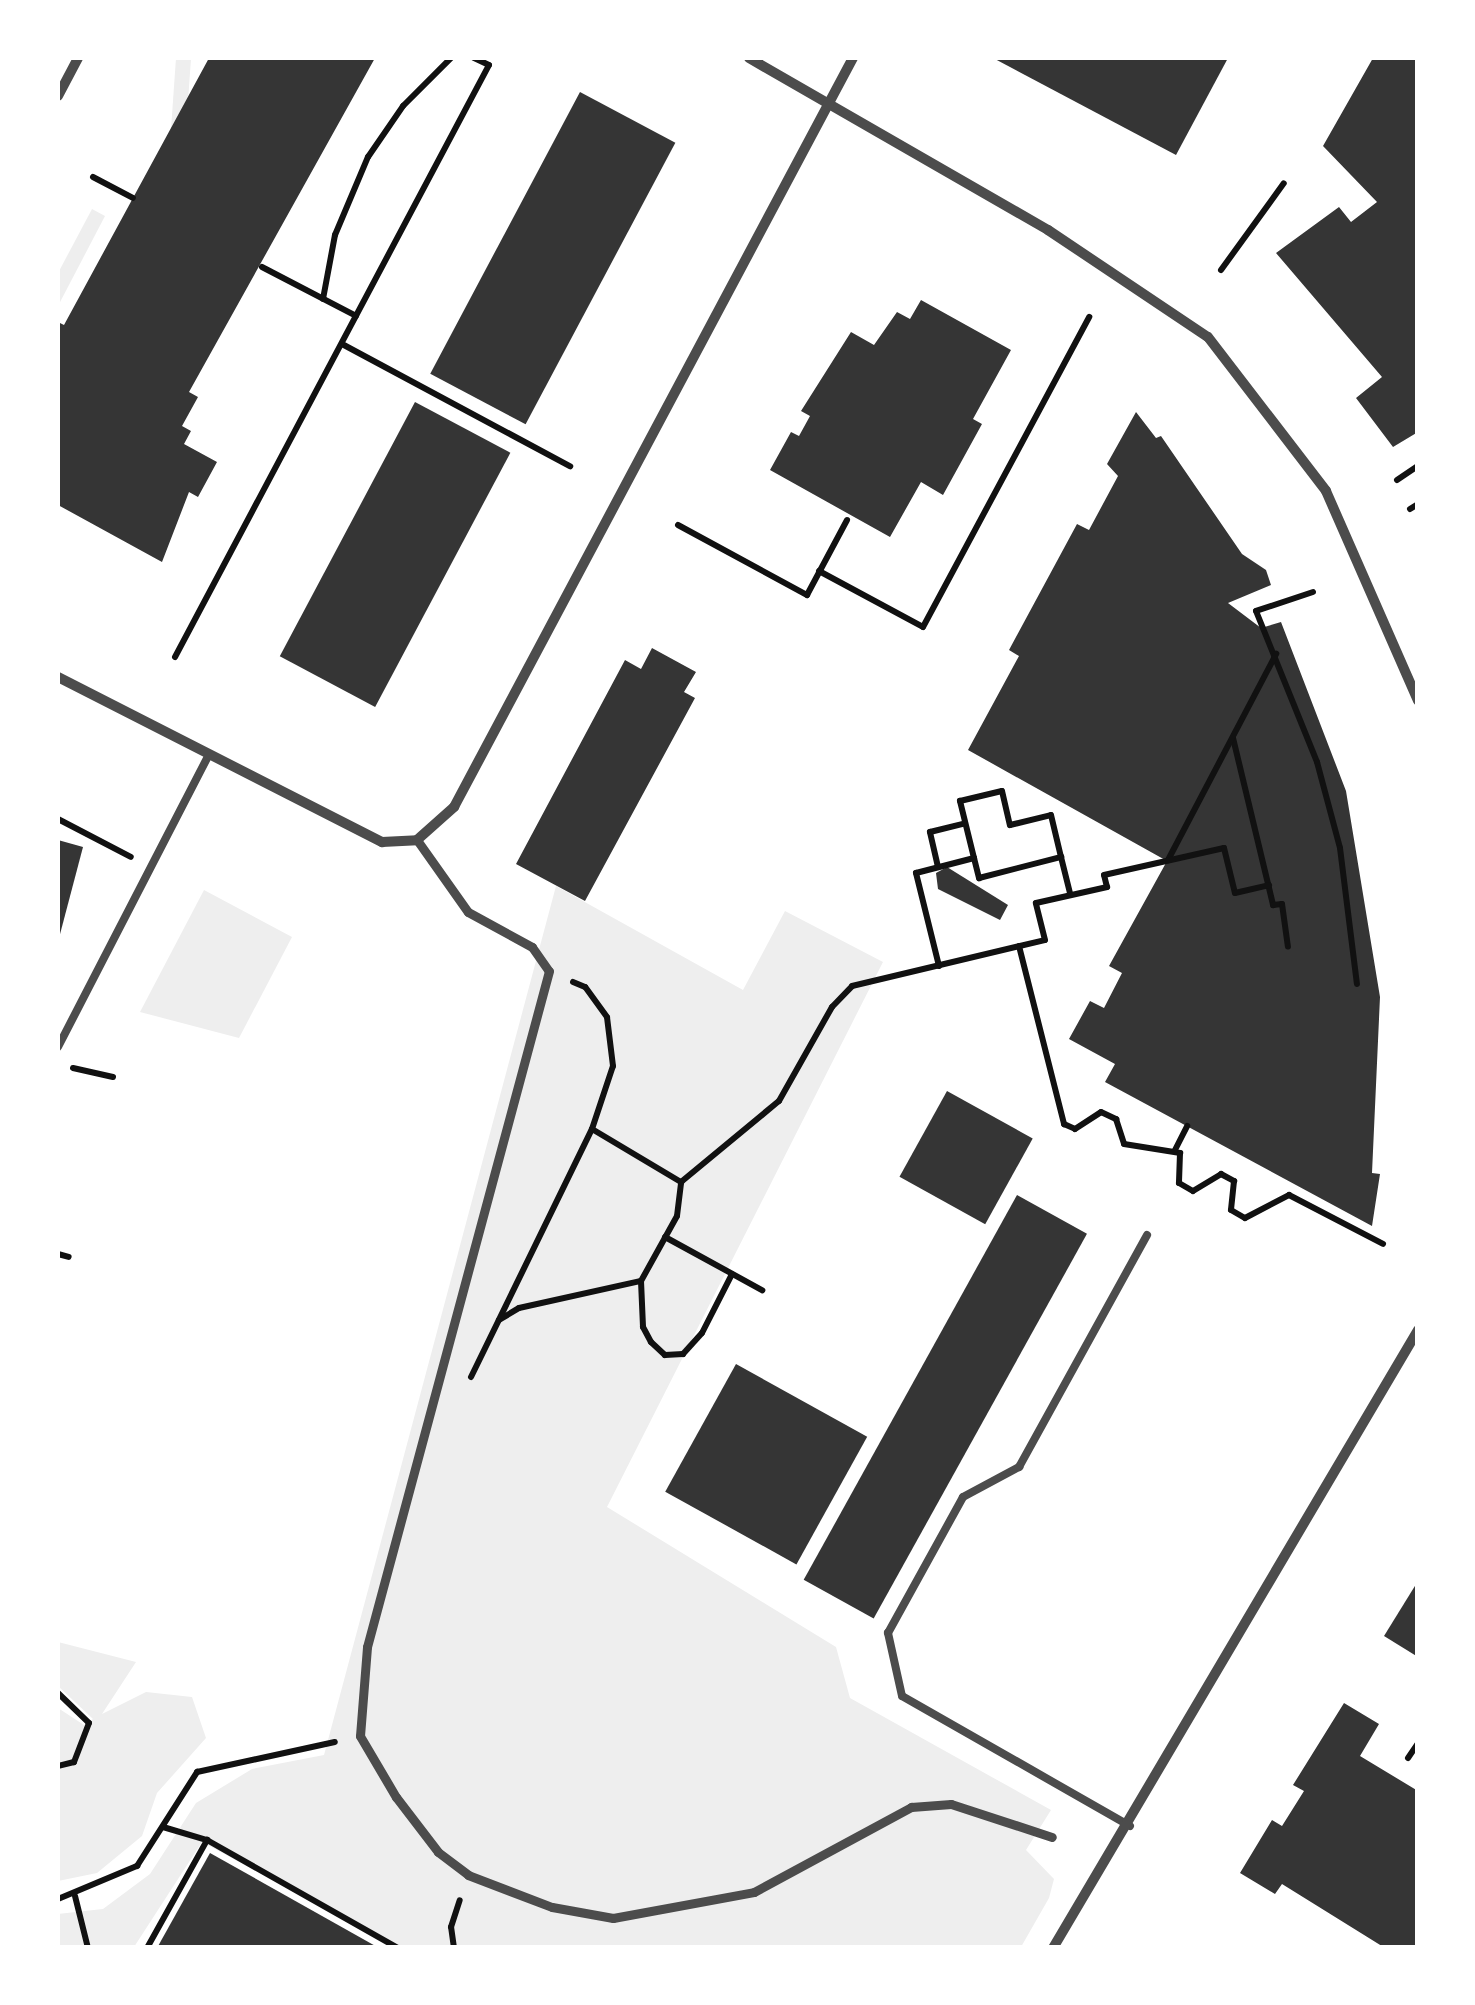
<!DOCTYPE html>
<style>
body{margin:0}
#map{position:relative;width:1475px;height:2005px;overflow:hidden;background:#fff;font-family:Quicksand,sans-serif}
div>[style]{position:absolute}
.green>*{inset:0;background:#eee;transform-origin:0 0}
.building>*{inset:0;background:#353535;transform-origin:0 0}
.path>*{height:6px;margin:-3px;padding:0 3px;transform-origin:3px;border-radius:3px;background:#111}
.service>*{height:8px;margin:-4px;padding:0 4px;transform-origin:4px;border-radius:4px;background:#4c4c4c}
.pedestrian>*{height:9px;margin:-4.5px;padding:0 4.5px;transform-origin:4.5px;border-radius:4.5px;background:#4c4c4c}
.minor>*{height:10px;margin:-5px;padding:0 5px;transform-origin:5px;border-radius:5px;background:#4c4c4c}
span{translate:-50% -50%;white-space:nowrap;text-align:center;line-height:1.15;-webkit-text-stroke:8px #fff;paint-order:stroke}
.frame{position:absolute;inset:0;border:60px solid #fff;pointer-events:none}
</style>
<div id="map">
<div class="green">
<i style="left:176px;top:58px;width:15px;height:102px;rotate:4deg"></i>
<i style="clip-path:polygon(92px 209px,105px 216px,58px 306px,58px 273px)"></i>
<i style="clip-path:polygon(556px 886px,743px 990px,785px 911px,883px 962px,607px 1507px,836px 1647px,850px 1698px,1051px 1810px,1026px 1850px,1054px 1879px,1049px 1898px,1021px 1947px,397px 1947px,202px 1842px,134px 1947px,58px 1947px,58px 1914px,103px 1909px,150px 1874px,196px 1803px,252px 1769px,324px 1755px)"></i>
<i style="clip-path:polygon(204px 890px,292px 937px,239px 1038px,140px 1012px)"></i>
<i style="clip-path:polygon(58px 1642px,136px 1662px,102px 1714px,146px 1692px,192px 1697px,206px 1738px,157px 1793px,142px 1836px,97px 1873px,58px 1881px,58px 1708px,84px 1725px,93px 1719px,58px 1686px)"></i>
</div>
<div class="building">
<i style="clip-path:polygon(209px 58px,375px 58px,189px 392px,198px 397px,182px 426px,191px 431px,184px 444px,217px 462px,198px 497px,189px 492px,162px 562px,58px 505px,58px 322px,64px 325px)"></i>
<i style="clip-path:polygon(993px 58px,1228px 58px,1176px 155px)"></i>
<i style="clip-path:polygon(1373px 58px,1418px 58px,1418px 432px,1393px 447px,1356px 398px,1382px 377px,1276px 253px,1339px 207px,1351px 222px,1377px 202px,1323px 146px)"></i>
<i style="left:580px;top:92px;width:108px;height:319px;rotate:28deg"></i>
<i style="clip-path:polygon(921px 300px,1011px 350px,973px 419px,982px 424px,943px 495px,921px 482px,890px 537px,770px 470px,791px 432px,799px 436px,810px 416px,801px 411px,851px 332px,874px 345px,897px 312px,910px 319px)"></i>
<i style="left:415px;top:402px;width:108px;height:288px;rotate:28deg"></i>
<i style="clip-path:polygon(1136px 412px,1156px 438px,1161px 436px,1242px 554px,1266px 570px,1271px 585px,1228px 603px,1261px 628px,1281px 622px,1346px 791px,1380px 997px,1372px 1173px,1380px 1174px,1372px 1226px,1105px 1082px,1115px 1064px,1069px 1039px,1090px 1001px,1104px 1008px,1122px 973px,1109px 966px,1167px 861px,968px 750px,1019px 656px,1009px 650px,1077px 524px,1089px 530px,1118px 476px,1107px 464px)"></i>
<i style="clip-path:polygon(652px 648px,696px 672px,684px 692px,695px 698px,585px 901px,516px 864px,625px 660px,641px 669px)"></i>
<i style="clip-path:polygon(58px 840px,83px 847px,59px 938px,58px 937px)"></i>
<i style="clip-path:polygon(947px 867px,1008px 905px,1000px 920px,938px 889px,936px 873px)"></i>
<i style="left:947px;top:1091px;width:98px;height:98px;rotate:29deg"></i>
<i style="left:1017px;top:1195px;width:80px;height:440px;rotate:29deg"></i>
<i style="left:736px;top:1364px;width:150px;height:146px;rotate:29deg"></i>
<i style="clip-path:polygon(1418px 1581px,1418px 1657px,1384px 1636px)"></i>
<i style="clip-path:polygon(1344px 1703px,1379px 1724px,1360px 1756px,1418px 1791px,1418px 1948px,1385px 1948px,1282px 1884px,1275px 1894px,1240px 1873px,1272px 1820px,1282px 1826px,1304px 1791px,1293px 1785px)"></i>
<i style="clip-path:polygon(210px 1853px,379px 1948px,157px 1948px)"></i>
</div>
<div class="path">
<i style="left:93px;top:177px;width:45px;rotate:27.7deg"></i>
<i style="left:262px;top:267px;width:106px;rotate:27.5deg"></i>
<i style="left:1221px;top:270px;width:107px;rotate:-54.1deg"></i>
<i style="left:323px;top:299px;width:65px;rotate:-79.4deg"></i>
<i style="left:335px;top:235px;width:85px;rotate:-67.1deg"></i>
<i style="left:368px;top:157px;width:62px;rotate:-55.5deg"></i>
<i style="left:403px;top:106px;width:68px;rotate:-45deg"></i>
<i style="left:342px;top:344px;width:259px;rotate:28.2deg"></i>
<i style="left:1397px;top:480px;width:25px;rotate:-34deg"></i>
<i style="left:1410px;top:509px;width:9px;rotate:-32deg"></i>
<i style="left:678px;top:525px;width:147px;rotate:28.5deg"></i>
<i style="left:807px;top:595px;width:85px;rotate:-61.9deg"></i>
<i style="left:819px;top:571px;width:118px;rotate:28.3deg"></i>
<i style="left:923px;top:627px;width:352px;rotate:-61.8deg"></i>
<i style="left:1313px;top:592px;width:60px;rotate:161.6deg"></i>
<i style="left:1256px;top:611px;width:163px;rotate:68deg"></i>
<i style="left:1317px;top:762px;width:89px;rotate:75deg"></i>
<i style="left:1340px;top:848px;width:137px;rotate:82.9deg"></i>
<i style="left:175px;top:657px;width:670px;rotate:-62.06deg"></i>
<i style="left:489px;top:65px;width:17px;rotate:-155deg"></i>
<i style="left:1233px;top:738px;width:172px;rotate:76.5deg"></i>
<i style="left:1273px;top:905px;width:9px;rotate:-6deg"></i>
<i style="left:1282px;top:904px;width:43px;rotate:82.1deg"></i>
<i style="left:58px;top:819px;width:82px;rotate:27.5deg"></i>
<i style="left:974px;top:858px;width:59px;rotate:-103.8deg"></i>
<i style="left:960px;top:801px;width:43px;rotate:-13.4deg"></i>
<i style="left:1002px;top:791px;width:35px;rotate:77deg"></i>
<i style="left:1010px;top:825px;width:42px;rotate:-13.7deg"></i>
<i style="left:1051px;top:815px;width:43px;rotate:76.6deg"></i>
<i style="left:1168px;top:860px;width:233px;rotate:-62.3deg"></i>
<i style="left:938px;top:867px;width:36px;rotate:-103deg"></i>
<i style="left:930px;top:832px;width:36px;rotate:-14deg"></i>
<i style="left:1019px;top:946px;width:184px;rotate:75.8deg"></i>
<i style="left:1064px;top:1124px;width:12px;rotate:24deg"></i>
<i style="left:1075px;top:1129px;width:31px;rotate:-33deg"></i>
<i style="left:1101px;top:1112px;width:17px;rotate:25deg"></i>
<i style="left:1116px;top:1119px;width:26px;rotate:72deg"></i>
<i style="left:1124px;top:1144px;width:57px;rotate:9.1deg"></i>
<i style="left:1180px;top:1153px;width:30px;rotate:92deg"></i>
<i style="left:1179px;top:1183px;width:16px;rotate:30deg"></i>
<i style="left:1193px;top:1191px;width:33px;rotate:-31deg"></i>
<i style="left:1221px;top:1174px;width:15px;rotate:28deg"></i>
<i style="left:1234px;top:1181px;width:29px;rotate:96deg"></i>
<i style="left:1231px;top:1210px;width:16px;rotate:30deg"></i>
<i style="left:1245px;top:1218px;width:50px;rotate:-27.6deg"></i>
<i style="left:1289px;top:1195px;width:106px;rotate:27.5deg"></i>
<i style="left:939px;top:966px;width:96px;rotate:-103.9deg"></i>
<i style="left:916px;top:873px;width:60px;rotate:-14.5deg"></i>
<i style="left:974px;top:858px;width:21px;rotate:76deg"></i>
<i style="left:979px;top:878px;width:85px;rotate:-14.4deg"></i>
<i style="left:1061px;top:857px;width:38px;rotate:76deg"></i>
<i style="left:73px;top:1068px;width:41px;rotate:12.7deg"></i>
<i style="left:592px;top:1129px;width:104px;rotate:30.8deg"></i>
<i style="left:1175px;top:1150px;width:27px;rotate:-63deg"></i>
<i style="left:665px;top:1237px;width:111px;rotate:28.7deg"></i>
<i style="left:58px;top:1254px;width:11px;rotate:15deg"></i>
<i style="left:641px;top:1281px;width:46px;rotate:87.5deg"></i>
<i style="left:643px;top:1327px;width:17px;rotate:62deg"></i>
<i style="left:651px;top:1342px;width:19px;rotate:43deg"></i>
<i style="left:665px;top:1355px;width:18px;rotate:-3deg"></i>
<i style="left:683px;top:1354px;width:28px;rotate:-48deg"></i>
<i style="left:702px;top:1333px;width:66px;rotate:-63deg"></i>
<i style="left:499px;top:1320px;width:23px;rotate:-31deg"></i>
<i style="left:519px;top:1308px;width:125px;rotate:-12.5deg"></i>
<i style="left:641px;top:1281px;width:74px;rotate:-61deg"></i>
<i style="left:677px;top:1216px;width:34px;rotate:-83deg"></i>
<i style="left:681px;top:1182px;width:127px;rotate:-39.6deg"></i>
<i style="left:779px;top:1101px;width:108px;rotate:-60.6deg"></i>
<i style="left:832px;top:1007px;width:29px;rotate:-46deg"></i>
<i style="left:852px;top:986px;width:198px;rotate:-13.4deg"></i>
<i style="left:1045px;top:940px;width:38px;rotate:-104deg"></i>
<i style="left:1036px;top:903px;width:73px;rotate:-12.7deg"></i>
<i style="left:1107px;top:887px;width:12px;rotate:-104deg"></i>
<i style="left:1104px;top:875px;width:123px;rotate:-12.7deg"></i>
<i style="left:1224px;top:848px;width:46px;rotate:76.3deg"></i>
<i style="left:1235px;top:893px;width:35px;rotate:-13deg"></i>
<i style="left:471px;top:1377px;width:276px;rotate:-64deg"></i>
<i style="left:592px;top:1129px;width:66px;rotate:-71.6deg"></i>
<i style="left:613px;top:1066px;width:49px;rotate:-97deg"></i>
<i style="left:607px;top:1017px;width:37px;rotate:-126deg"></i>
<i style="left:585px;top:987px;width:13px;rotate:-157deg"></i>
<i style="left:58px;top:1693px;width:43px;rotate:44.1deg"></i>
<i style="left:89px;top:1723px;width:42px;rotate:111deg"></i>
<i style="left:74px;top:1762px;width:16px;rotate:166deg"></i>
<i style="left:1408px;top:1758px;width:18px;rotate:-56deg"></i>
<i style="left:163px;top:1827px;width:46px;rotate:16.5deg"></i>
<i style="left:75px;top:1896px;width:54px;rotate:76deg"></i>
<i style="left:58px;top:1899px;width:86px;rotate:-22.7deg"></i>
<i style="left:137px;top:1866px;width:112px;rotate:-57.4deg"></i>
<i style="left:197px;top:1772px;width:141px;rotate:-12.3deg"></i>
<i style="left:147px;top:1948px;width:124px;rotate:-60.9deg"></i>
<i style="left:207px;top:1840px;width:219px;rotate:29.5deg"></i>
<i style="left:454px;top:1948px;width:21px;rotate:-98deg"></i>
<i style="left:451px;top:1927px;width:28px;rotate:-72deg"></i>
</div>
<div class="service">
<i style="left:58px;top:1047px;width:329px;rotate:-62.7deg"></i>
<i style="left:1130px;top:1826px;width:262px;rotate:-150.3deg"></i>
<i style="left:902px;top:1696px;width:65px;rotate:-102.5deg"></i>
<i style="left:888px;top:1633px;width:155px;rotate:-61.1deg"></i>
<i style="left:963px;top:1497px;width:64px;rotate:-28.2deg"></i>
<i style="left:1019px;top:1467px;width:265px;rotate:-61.1deg"></i>
</div>
<div class="pedestrian">
<i style="left:417px;top:840px;width:88px;rotate:54.7deg"></i>
<i style="left:468px;top:912px;width:73px;rotate:28.7deg"></i>
<i style="left:532px;top:947px;width:29px;rotate:55deg"></i>
<i style="left:549px;top:971px;width:700px;rotate:105.07deg"></i>
<i style="left:367px;top:1647px;width:89px;rotate:94.5deg"></i>
<i style="left:360px;top:1736px;width:71px;rotate:59.5deg"></i>
<i style="left:396px;top:1797px;width:69px;rotate:52.6deg"></i>
<i style="left:438px;top:1852px;width:38px;rotate:37deg"></i>
<i style="left:468px;top:1875px;width:90px;rotate:20.9deg"></i>
<i style="left:552px;top:1907px;width:62px;rotate:10.2deg"></i>
<i style="left:613px;top:1918px;width:143px;rotate:-10.4deg"></i>
<i style="left:754px;top:1892px;width:179px;rotate:-28.4deg"></i>
<i style="left:911px;top:1807px;width:40px;rotate:-4.3deg"></i>
<i style="left:951px;top:1804px;width:106px;rotate:18.1deg"></i>
</div>
<div class="minor">
<i style="left:749px;top:58px;width:345px;rotate:29.9deg"></i>
<i style="left:1048px;top:230px;width:192px;rotate:33.8deg"></i>
<i style="left:1208px;top:337px;width:194px;rotate:52.5deg"></i>
<i style="left:1326px;top:491px;width:229px;rotate:66.3deg"></i>
<i style="left:58px;top:96px;width:43px;rotate:-62.2deg"></i>
<i style="left:58px;top:677px;width:364px;rotate:27deg"></i>
<i style="left:382px;top:842px;width:35px;rotate:-3deg"></i>
<i style="left:417px;top:840px;width:50px;rotate:-41.7deg"></i>
<i style="left:454px;top:807px;width:849px;rotate:-61.96deg"></i>
<i style="left:1053px;top:1948px;width:718px;rotate:-59.43deg"></i>
</div>
<div class="frame"></div>
</div>
